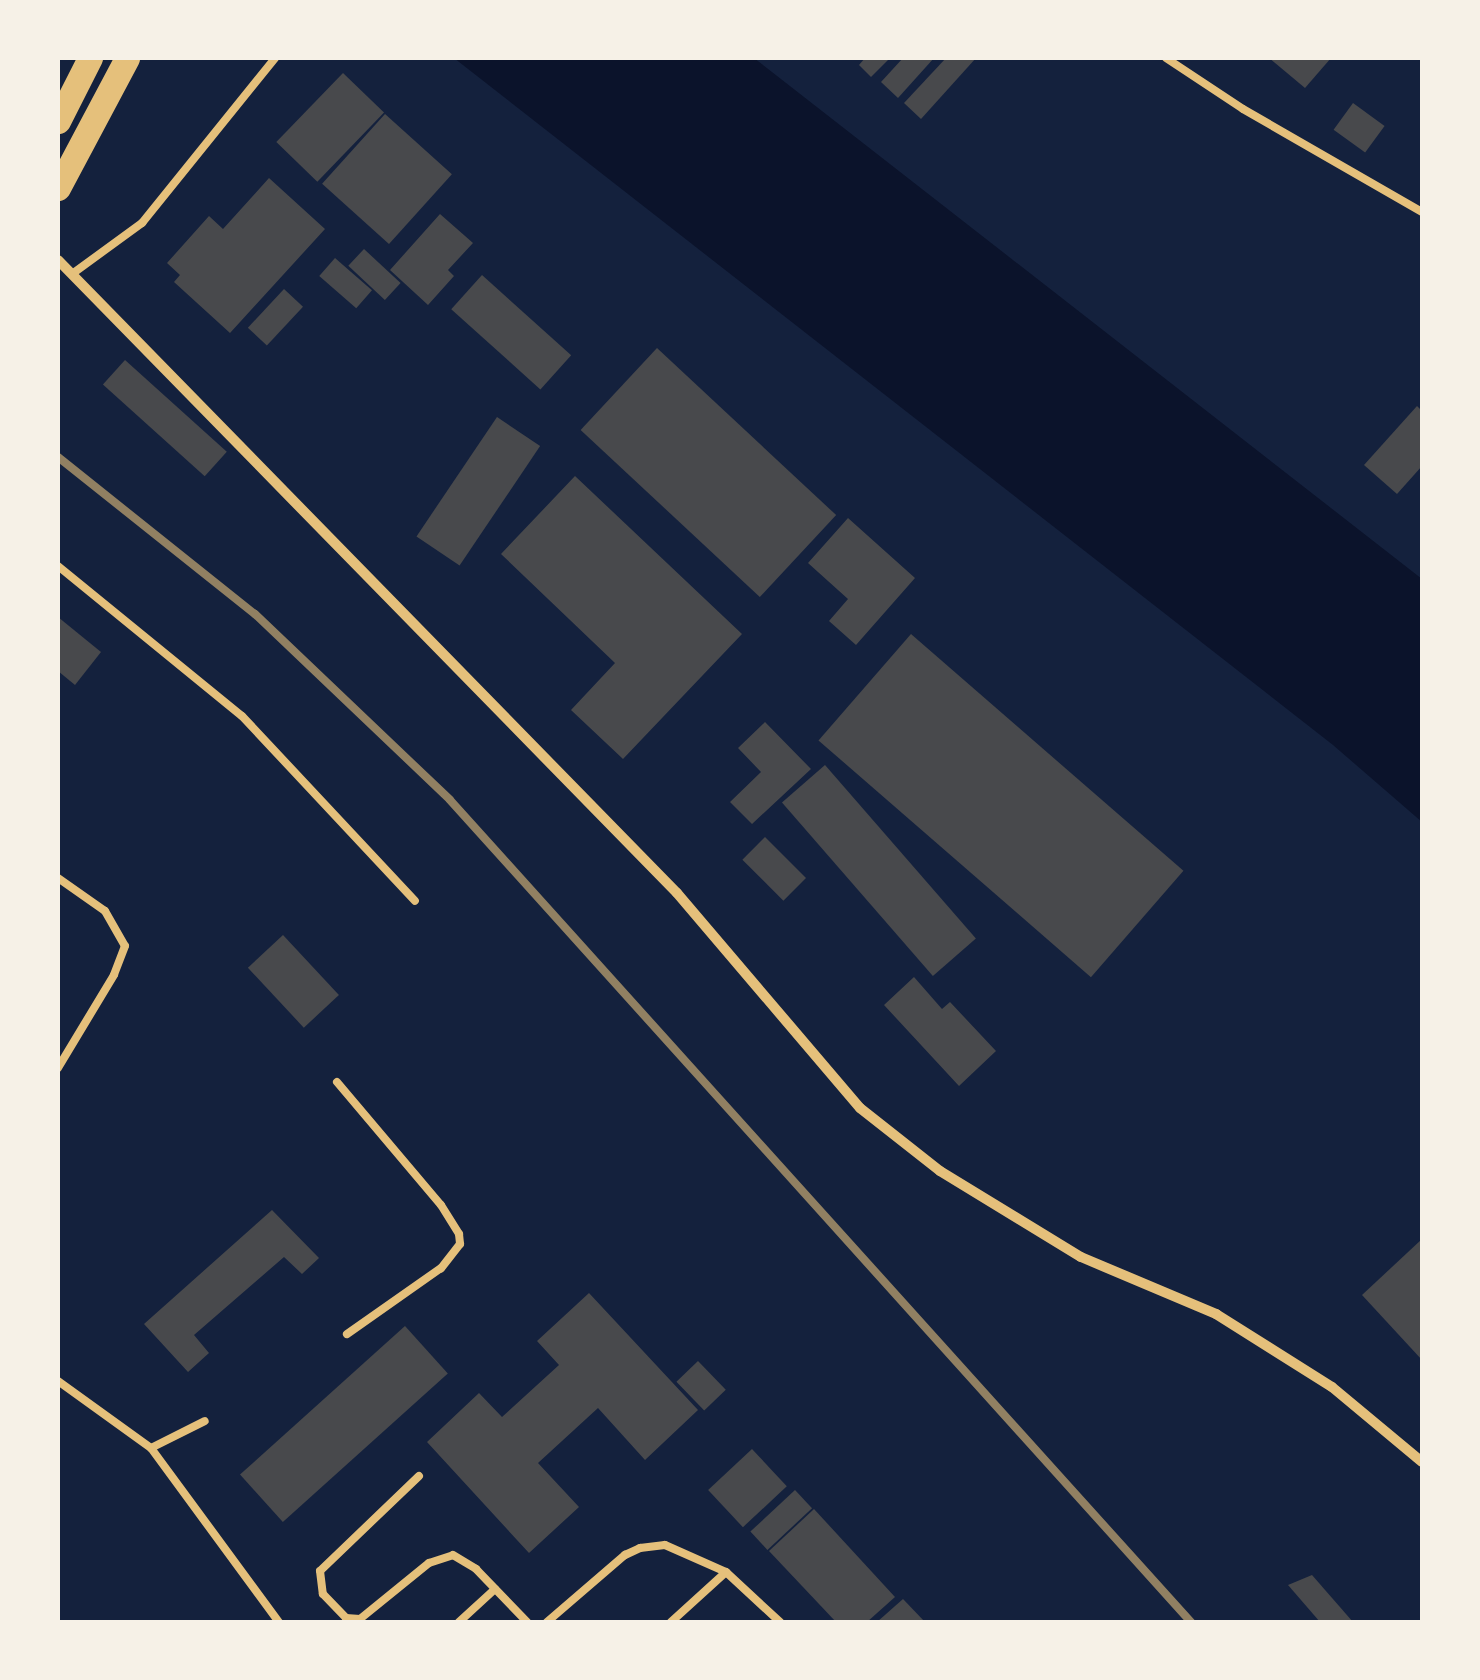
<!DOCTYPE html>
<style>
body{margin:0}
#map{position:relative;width:1480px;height:1680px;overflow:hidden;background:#14213d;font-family:Poppins,sans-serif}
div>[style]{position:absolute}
.water>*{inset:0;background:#0b132b}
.building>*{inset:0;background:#48494c;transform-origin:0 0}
.service>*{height:8px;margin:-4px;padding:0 4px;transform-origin:4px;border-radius:4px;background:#e5c07b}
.minor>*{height:10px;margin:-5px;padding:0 5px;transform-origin:5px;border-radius:5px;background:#e5c07b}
.primary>*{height:25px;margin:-12.5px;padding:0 12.5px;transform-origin:12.5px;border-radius:12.5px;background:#e5c07b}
.rail>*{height:8px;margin:-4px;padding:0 4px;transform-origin:4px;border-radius:4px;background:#918062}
span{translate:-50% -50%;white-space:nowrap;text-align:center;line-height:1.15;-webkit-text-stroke:10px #f6f1e7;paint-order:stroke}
.frame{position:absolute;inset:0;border:60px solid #f6f1e7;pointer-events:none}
</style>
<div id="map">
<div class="water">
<i style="clip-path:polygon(454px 58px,754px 58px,1422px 579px,1422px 822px,1333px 745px)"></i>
</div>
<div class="building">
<i style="clip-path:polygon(865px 58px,890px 58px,871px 77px,859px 65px)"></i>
<i style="clip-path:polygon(903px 58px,934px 58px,898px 98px,881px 82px)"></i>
<i style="clip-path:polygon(946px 58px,976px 58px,921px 119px,904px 103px)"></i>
<i style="clip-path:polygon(1269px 58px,1331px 58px,1305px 88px)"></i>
<i style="left:343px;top:73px;width:57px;height:96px;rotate:44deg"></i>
<i style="left:1353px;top:103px;width:39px;height:33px;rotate:36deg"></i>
<i style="left:385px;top:114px;width:90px;height:94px;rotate:42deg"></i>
<i style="clip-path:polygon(269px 178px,325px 229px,230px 333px,174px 282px,180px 275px,167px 263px,209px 216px,223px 229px)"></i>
<i style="clip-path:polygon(440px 214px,473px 243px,448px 270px,454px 276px,428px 305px,390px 270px)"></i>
<i style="left:364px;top:249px;width:50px;height:23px;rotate:43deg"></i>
<i style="left:335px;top:258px;width:49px;height:24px;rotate:41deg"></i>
<i style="left:482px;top:275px;width:120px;height:46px;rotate:42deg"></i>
<i style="left:284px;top:289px;width:26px;height:53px;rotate:43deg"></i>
<i style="left:657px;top:348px;width:245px;height:112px;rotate:43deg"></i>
<i style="left:125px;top:360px;width:137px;height:33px;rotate:42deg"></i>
<i style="clip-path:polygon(1417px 406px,1422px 411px,1422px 466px,1397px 494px,1364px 465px)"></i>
<i style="left:497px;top:417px;width:52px;height:144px;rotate:34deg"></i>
<i style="clip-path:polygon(575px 476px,742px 634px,623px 759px,571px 710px,615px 663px,501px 554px)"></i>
<i style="clip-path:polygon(848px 518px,915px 578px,856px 645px,829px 621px,848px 599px,808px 563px)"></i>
<i style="clip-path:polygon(58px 617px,101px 652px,75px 685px,58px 671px)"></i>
<i style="left:911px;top:634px;width:361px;height:141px;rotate:41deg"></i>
<i style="clip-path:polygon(765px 722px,811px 769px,752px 824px,730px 802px,761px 772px,738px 748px)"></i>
<i style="left:825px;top:765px;width:230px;height:57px;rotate:49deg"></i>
<i style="left:765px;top:837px;width:58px;height:32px;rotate:45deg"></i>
<i style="left:283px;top:935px;width:82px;height:48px;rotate:47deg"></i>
<i style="clip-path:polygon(914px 977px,942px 1009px,950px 1002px,996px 1051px,959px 1086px,884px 1005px)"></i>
<i style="clip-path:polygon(272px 1210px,319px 1258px,302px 1274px,284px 1257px,194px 1335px,209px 1353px,188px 1372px,144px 1324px)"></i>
<i style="clip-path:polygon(1422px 1239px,1422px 1360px,1362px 1295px)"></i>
<i style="clip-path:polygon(589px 1293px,698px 1410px,645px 1460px,598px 1408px,538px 1463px,579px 1507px,529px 1553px,427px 1442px,479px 1393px,502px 1417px,559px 1365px,537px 1341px)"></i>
<i style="left:405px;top:1326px;width:64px;height:222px;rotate:48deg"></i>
<i style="left:698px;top:1361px;width:40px;height:30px;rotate:46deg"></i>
<i style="left:752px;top:1449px;width:51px;height:60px;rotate:47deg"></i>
<i style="left:795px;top:1490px;width:25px;height:61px;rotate:47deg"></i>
<i style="clip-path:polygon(814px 1509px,895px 1597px,867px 1622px,836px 1622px,769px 1551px)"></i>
<i style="clip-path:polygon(1312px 1575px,1353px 1622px,1320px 1622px,1288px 1585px)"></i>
<i style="clip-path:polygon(903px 1599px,925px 1622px,877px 1622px)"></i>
</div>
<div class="service">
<i style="left:1166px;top:58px;width:92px;rotate:33.5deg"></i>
<i style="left:1243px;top:109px;width:207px;rotate:29.9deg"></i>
<i style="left:72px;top:274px;width:87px;rotate:-36.1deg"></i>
<i style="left:142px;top:223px;width:212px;rotate:-51.1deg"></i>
<i style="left:58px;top:566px;width:237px;rotate:39.2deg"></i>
<i style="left:242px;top:716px;width:253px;rotate:46.9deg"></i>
<i style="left:58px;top:878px;width:57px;rotate:35.1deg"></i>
<i style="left:105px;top:911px;width:40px;rotate:60.3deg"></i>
<i style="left:125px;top:946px;width:31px;rotate:111deg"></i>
<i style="left:114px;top:975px;width:109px;rotate:121.1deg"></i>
<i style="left:337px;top:1082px;width:161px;rotate:49.8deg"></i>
<i style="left:441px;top:1205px;width:34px;rotate:58deg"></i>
<i style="left:459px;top:1234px;width:10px;rotate:84deg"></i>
<i style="left:460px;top:1244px;width:31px;rotate:128deg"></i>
<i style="left:441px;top:1268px;width:115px;rotate:144.9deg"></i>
<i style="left:58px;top:1381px;width:115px;rotate:35.8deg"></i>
<i style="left:151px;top:1448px;width:216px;rotate:53.7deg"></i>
<i style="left:151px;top:1448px;width:60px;rotate:-26.6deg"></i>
<i style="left:419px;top:1476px;width:137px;rotate:136.2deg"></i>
<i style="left:320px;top:1571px;width:23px;rotate:83deg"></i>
<i style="left:323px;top:1594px;width:33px;rotate:46deg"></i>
<i style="left:346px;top:1618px;width:14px;rotate:4deg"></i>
<i style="left:360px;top:1619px;width:89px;rotate:-39.1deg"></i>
<i style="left:429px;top:1563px;width:25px;rotate:-18deg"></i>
<i style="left:453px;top:1555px;width:27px;rotate:31deg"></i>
<i style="left:476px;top:1569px;width:74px;rotate:46.1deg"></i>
<i style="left:459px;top:1622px;width:49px;rotate:-42.5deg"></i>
<i style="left:547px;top:1622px;width:103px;rotate:-40.7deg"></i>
<i style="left:625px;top:1555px;width:17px;rotate:-25deg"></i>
<i style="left:640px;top:1548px;width:25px;rotate:-7deg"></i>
<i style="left:665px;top:1545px;width:67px;rotate:23.9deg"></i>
<i style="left:726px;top:1572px;width:74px;rotate:42.8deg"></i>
<i style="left:671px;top:1622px;width:74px;rotate:-42.3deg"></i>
</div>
<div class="minor">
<i style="left:58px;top:260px;width:885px;rotate:45.64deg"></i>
<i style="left:677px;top:893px;width:282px;rotate:49.6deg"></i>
<i style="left:860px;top:1108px;width:102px;rotate:38.2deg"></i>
<i style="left:940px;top:1171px;width:165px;rotate:31.4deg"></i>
<i style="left:1081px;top:1257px;width:147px;rotate:22.9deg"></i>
<i style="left:1216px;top:1314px;width:137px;rotate:32.2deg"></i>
<i style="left:1332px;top:1387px;width:117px;rotate:39.8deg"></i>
</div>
<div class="primary">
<i style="left:58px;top:121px;width:71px;rotate:-63.1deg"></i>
<i style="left:58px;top:188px;width:147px;rotate:-62deg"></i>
</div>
<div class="rail">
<i style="left:58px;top:457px;width:252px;rotate:38.6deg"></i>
<i style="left:255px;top:614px;width:269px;rotate:43.6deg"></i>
<i style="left:450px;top:800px;width:1107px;rotate:47.97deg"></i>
</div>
<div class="frame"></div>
</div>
